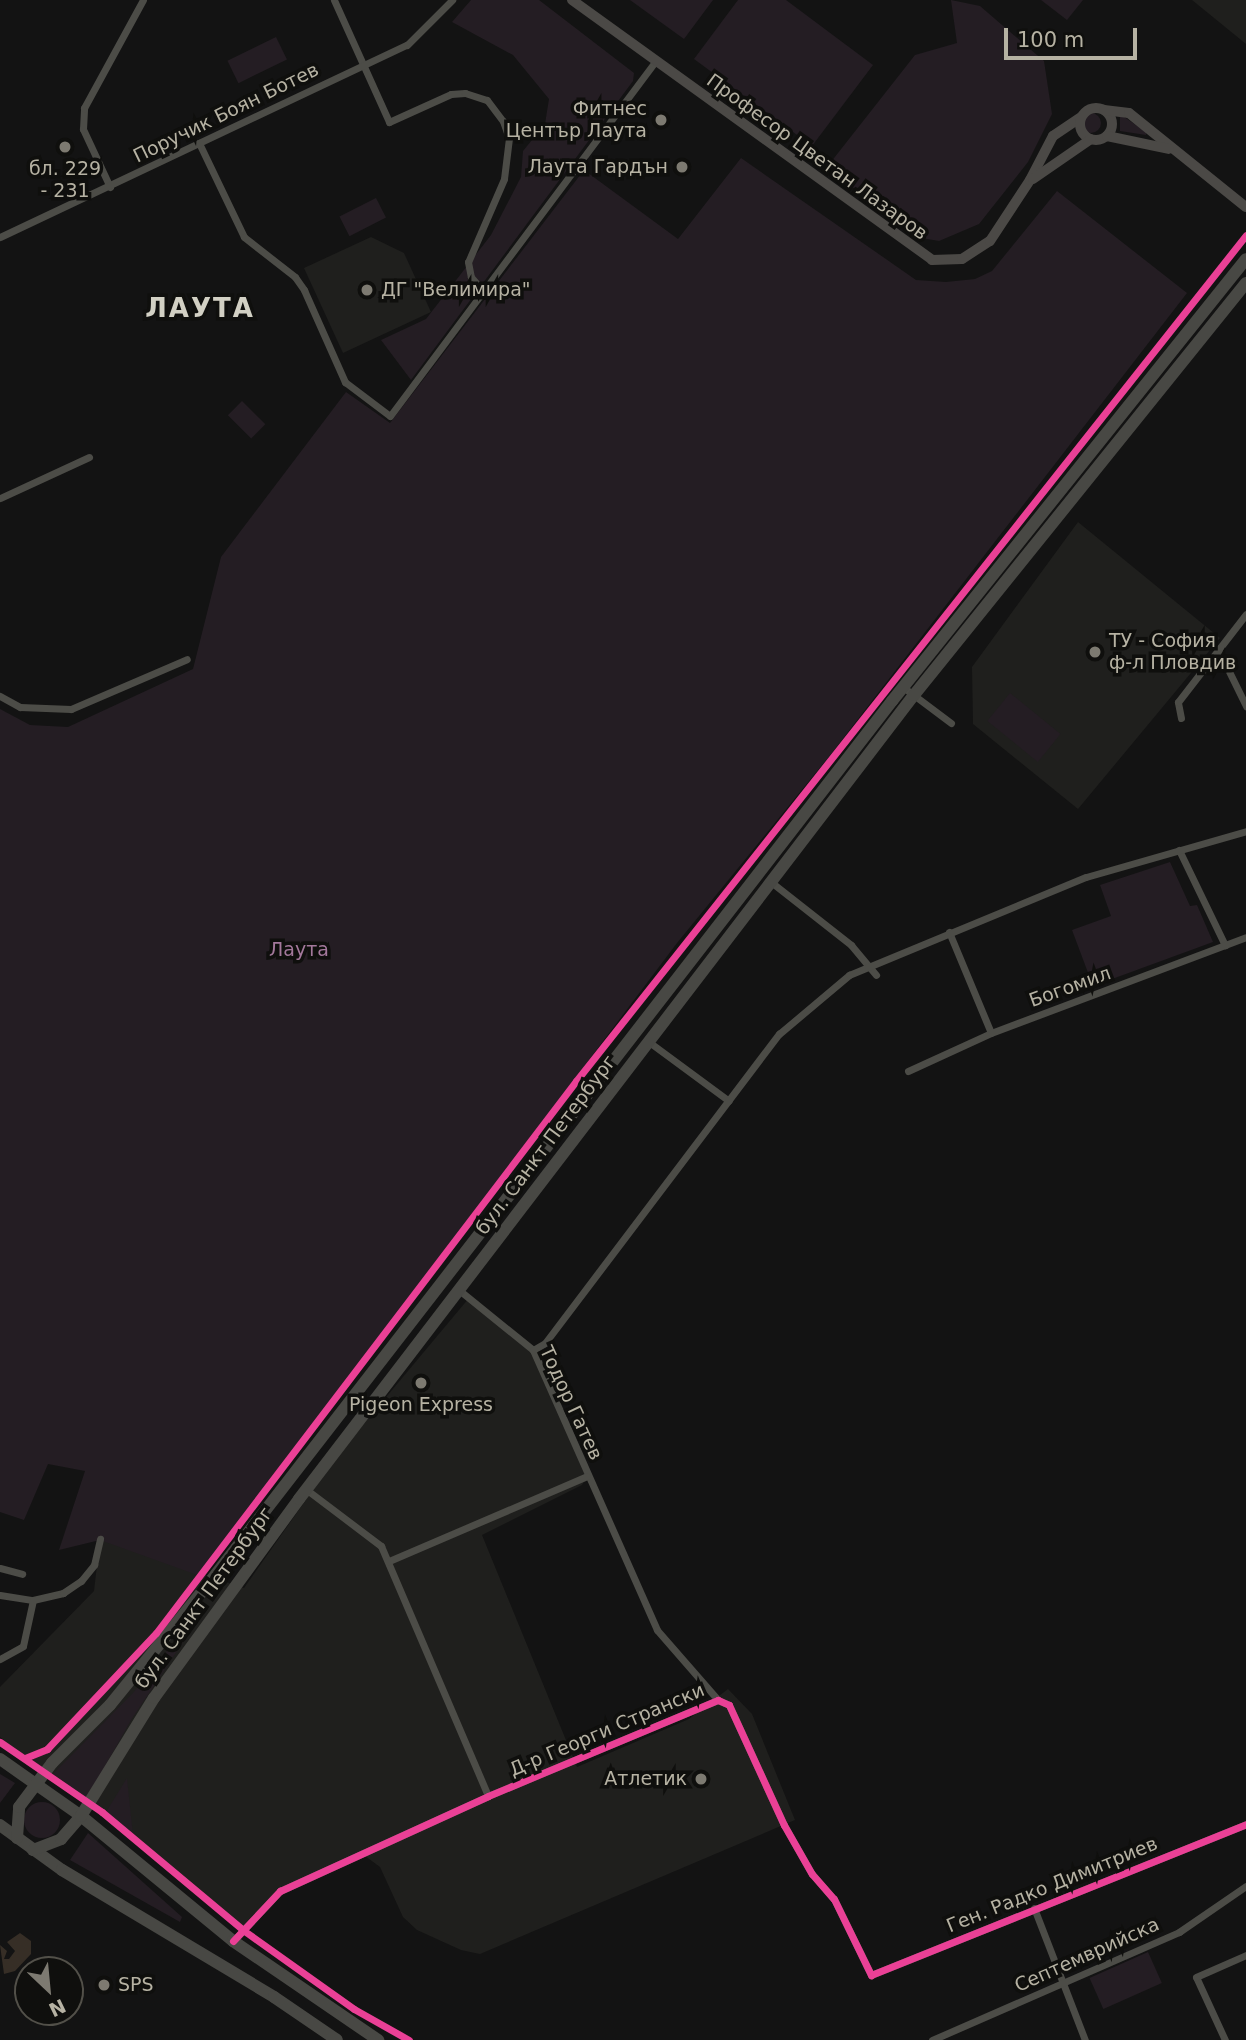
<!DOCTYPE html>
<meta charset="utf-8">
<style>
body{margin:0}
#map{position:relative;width:1246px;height:2040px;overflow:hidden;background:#131313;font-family:"DejaVu Sans",sans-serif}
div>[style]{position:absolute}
.built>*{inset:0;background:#1f1f1d}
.green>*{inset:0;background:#241d23;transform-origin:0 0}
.round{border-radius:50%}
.water>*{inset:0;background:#362e26}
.street>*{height:7px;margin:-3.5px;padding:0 3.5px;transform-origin:3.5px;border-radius:3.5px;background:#4c4c47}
.secondary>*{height:10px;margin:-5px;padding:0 5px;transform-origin:5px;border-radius:5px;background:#4b4946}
.secondary>.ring{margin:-5px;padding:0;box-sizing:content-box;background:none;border:10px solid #4b4946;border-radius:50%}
.primary>*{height:12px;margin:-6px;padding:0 6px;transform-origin:6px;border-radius:6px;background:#484844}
.cycleway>*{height:7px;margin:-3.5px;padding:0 3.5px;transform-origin:3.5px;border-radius:3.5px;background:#ea4096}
.dots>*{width:19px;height:19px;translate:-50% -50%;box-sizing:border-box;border:4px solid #0f0f0d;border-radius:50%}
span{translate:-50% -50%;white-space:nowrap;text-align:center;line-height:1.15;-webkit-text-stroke:7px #0f0f0d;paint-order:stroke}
.poi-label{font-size:19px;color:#b6b2a3}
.right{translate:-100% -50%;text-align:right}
.left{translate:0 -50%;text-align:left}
.street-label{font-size:19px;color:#b6b2a3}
.park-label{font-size:19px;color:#a3789b}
.district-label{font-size:26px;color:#d2d0c4;font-weight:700;letter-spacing:2px}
.north{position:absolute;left:14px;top:1956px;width:70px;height:70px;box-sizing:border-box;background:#0f0f0d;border:2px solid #525049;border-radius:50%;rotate:154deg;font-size:19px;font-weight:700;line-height:28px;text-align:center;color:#b6b2a3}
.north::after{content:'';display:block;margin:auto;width:24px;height:32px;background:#7d7a71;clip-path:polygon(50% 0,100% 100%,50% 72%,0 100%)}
.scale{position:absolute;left:1004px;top:28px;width:133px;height:32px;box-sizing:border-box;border:4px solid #b6b2a3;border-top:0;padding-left:9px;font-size:21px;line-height:24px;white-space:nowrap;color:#b6b2a3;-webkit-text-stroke:5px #0f0f0d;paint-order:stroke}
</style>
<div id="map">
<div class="built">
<i style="clip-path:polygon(1192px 0,1246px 0,1246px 44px)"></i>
<i style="clip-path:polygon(371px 237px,404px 253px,431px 312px,343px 353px,304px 268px)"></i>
<i style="clip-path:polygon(1078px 522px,1220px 638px,1078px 809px,973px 724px,972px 667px)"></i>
<i style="clip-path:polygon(469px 1298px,533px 1350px,587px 1476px,582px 1485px,482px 1535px,577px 1767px,689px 1719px,728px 1689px,752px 1714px,795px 1820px,480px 1954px,461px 1950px,417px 1930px,403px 1917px,380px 1867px,361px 1853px,280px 1891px,243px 1930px,102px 1812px,48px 1773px,42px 1773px,0 1737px,0 1687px,94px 1591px,100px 1539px,244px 1588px,336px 1457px)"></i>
</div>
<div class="green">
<i style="clip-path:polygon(471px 0,539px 0,634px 73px,633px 81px,411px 380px,381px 340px,426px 319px,491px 235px,521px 177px,523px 151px,545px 124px,549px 99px,513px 55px,452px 22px)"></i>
<i style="clip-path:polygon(630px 0,713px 0,684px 39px)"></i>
<i style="clip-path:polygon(738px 0,786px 0,873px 65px,812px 146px,694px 59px)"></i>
<i style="clip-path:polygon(951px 0,980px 6px,1044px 61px,1052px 114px,1028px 162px,979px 224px,939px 241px,916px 237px,827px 167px,915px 55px,957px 43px)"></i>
<i style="clip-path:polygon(1041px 0,1083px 0,1067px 20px)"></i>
<i style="left:276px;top:37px;width:25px;height:54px;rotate:64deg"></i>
<i class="round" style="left:1081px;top:113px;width:20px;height:20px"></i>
<i style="clip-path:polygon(1120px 114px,1146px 132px,1146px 135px,1120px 131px)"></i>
<i style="clip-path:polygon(741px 158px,916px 280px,946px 282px,975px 279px,992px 271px,1057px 191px,1187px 293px,831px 754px,677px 943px,200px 1576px,100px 1540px,59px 1550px,85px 1471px,48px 1464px,24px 1520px,0 1512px,0 709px,30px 725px,68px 727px,193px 669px,221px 557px,346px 392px,390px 423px,584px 170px,678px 239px)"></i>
<i style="left:376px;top:198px;width:22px;height:41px;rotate:63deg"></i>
<i style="left:242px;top:401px;width:33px;height:20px;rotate:45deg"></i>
<i style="left:1010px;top:693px;width:65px;height:36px;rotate:39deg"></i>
<i style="clip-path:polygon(1170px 862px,1190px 906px,1197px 905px,1213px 942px,1093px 986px,1072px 930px,1111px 916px,1100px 885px)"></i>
<i style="clip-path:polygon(196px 1616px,199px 1618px,131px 1720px,87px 1798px,53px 1774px,133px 1693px)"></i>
<i style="clip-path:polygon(0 1774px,15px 1783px,0 1803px)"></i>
<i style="clip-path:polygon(127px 1778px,133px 1835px,106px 1812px)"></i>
<i class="round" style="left:24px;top:1802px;width:36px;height:36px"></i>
<i style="clip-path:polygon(88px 1833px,182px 1917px,180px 1922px,70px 1860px)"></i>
<i style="left:1148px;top:1952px;width:34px;height:64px;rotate:66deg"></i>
</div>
<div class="water">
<i style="clip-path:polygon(20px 1933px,31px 1941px,31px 1954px,15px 1971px,4px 1974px,0 1945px,7px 1951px,4px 1959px,9px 1959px,15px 1951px,7px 1942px)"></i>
</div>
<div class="street">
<i style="left:334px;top:0;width:134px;rotate:65.7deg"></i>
<i style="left:389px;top:122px;width:68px;rotate:-24.3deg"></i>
<i style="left:451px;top:94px;width:14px;rotate:-4deg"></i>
<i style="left:465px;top:93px;width:23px;rotate:18deg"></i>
<i style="left:487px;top:100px;width:26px;rotate:53deg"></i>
<i style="left:503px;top:121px;width:18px;rotate:71deg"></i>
<i style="left:509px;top:138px;width:41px;rotate:97deg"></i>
<i style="left:504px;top:179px;width:90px;rotate:113.4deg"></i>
<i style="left:468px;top:262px;width:15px;rotate:79deg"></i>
<i style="left:471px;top:277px;width:20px;rotate:49deg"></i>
<i style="left:199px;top:143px;width:104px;rotate:64.4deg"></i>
<i style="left:244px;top:237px;width:65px;rotate:38.1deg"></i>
<i style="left:295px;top:277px;width:16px;rotate:55deg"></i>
<i style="left:304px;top:290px;width:101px;rotate:66deg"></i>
<i style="left:345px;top:382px;width:56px;rotate:37.1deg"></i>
<i style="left:390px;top:416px;width:444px;rotate:-53.2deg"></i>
<i style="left:110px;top:187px;width:64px;rotate:-115deg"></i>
<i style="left:83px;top:129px;width:21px;rotate:-87deg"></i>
<i style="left:84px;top:108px;width:123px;rotate:-61.4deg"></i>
<i style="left:0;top:237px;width:450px;rotate:-25.3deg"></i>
<i style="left:407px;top:45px;width:64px;rotate:-45deg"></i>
<i style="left:0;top:498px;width:98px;rotate:-24.7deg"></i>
<i style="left:1218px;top:649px;width:64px;rotate:63.8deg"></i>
<i style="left:903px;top:687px;width:60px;rotate:36.9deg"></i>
<i style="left:0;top:696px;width:23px;rotate:29deg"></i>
<i style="left:20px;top:707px;width:51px;rotate:2.2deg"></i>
<i style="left:71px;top:709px;width:126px;rotate:-23.3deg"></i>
<i style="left:1181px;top:718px;width:16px;rotate:-101deg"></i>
<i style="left:1178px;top:702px;width:111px;rotate:-52.3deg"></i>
<i style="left:1179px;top:850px;width:106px;rotate:64.2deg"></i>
<i style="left:771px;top:882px;width:102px;rotate:38.2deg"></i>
<i style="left:851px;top:945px;width:39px;rotate:50deg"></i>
<i style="left:949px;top:932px;width:109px;rotate:67.4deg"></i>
<i style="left:649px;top:1042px;width:99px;rotate:36.4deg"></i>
<i style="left:908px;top:1071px;width:91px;rotate:-24.6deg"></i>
<i style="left:991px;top:1033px;width:272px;rotate:-20.6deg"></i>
<i style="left:459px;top:1290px;width:95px;rotate:39deg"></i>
<i style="left:533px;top:1350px;width:306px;rotate:66.1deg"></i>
<i style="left:657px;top:1630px;width:93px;rotate:48.9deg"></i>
<i style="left:533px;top:1350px;width:14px;rotate:-30deg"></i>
<i style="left:545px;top:1343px;width:388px;rotate:-52.9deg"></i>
<i style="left:779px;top:1034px;width:92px;rotate:-40.1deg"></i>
<i style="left:849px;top:975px;width:256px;rotate:-22.5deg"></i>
<i style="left:1086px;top:877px;width:166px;rotate:-16deg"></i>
<i style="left:307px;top:1490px;width:93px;rotate:37.1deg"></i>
<i style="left:381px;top:1546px;width:272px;rotate:66.8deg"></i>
<i style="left:389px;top:1561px;width:215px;rotate:-23.2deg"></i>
<i style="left:0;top:1568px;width:23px;rotate:15deg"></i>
<i style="left:0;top:1595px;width:33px;rotate:9deg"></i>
<i style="left:33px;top:1600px;width:31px;rotate:-13deg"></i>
<i style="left:63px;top:1593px;width:22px;rotate:-34deg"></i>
<i style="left:81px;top:1581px;width:21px;rotate:-51deg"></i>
<i style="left:94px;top:1565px;width:27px;rotate:-77deg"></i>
<i style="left:0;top:1659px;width:26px;rotate:-29deg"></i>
<i style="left:23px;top:1646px;width:47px;rotate:-77.7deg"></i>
<i style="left:1034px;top:1908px;width:142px;rotate:68.9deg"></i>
<i style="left:233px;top:1941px;width:69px;rotate:-46.8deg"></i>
<i style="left:280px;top:1891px;width:229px;rotate:-24.5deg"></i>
<i style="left:488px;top:1796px;width:249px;rotate:-22.7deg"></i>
<i style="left:718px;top:1700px;width:12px;rotate:24deg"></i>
<i style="left:729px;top:1705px;width:132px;rotate:65.4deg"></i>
<i style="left:784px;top:1825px;width:56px;rotate:60.3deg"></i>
<i style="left:812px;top:1874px;width:33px;rotate:49deg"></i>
<i style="left:834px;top:1899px;width:85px;rotate:64deg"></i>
<i style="left:871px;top:1975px;width:404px;rotate:-21.9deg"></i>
<i style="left:932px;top:2040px;width:270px;rotate:-23.6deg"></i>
<i style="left:1179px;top:1932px;width:81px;rotate:-34.5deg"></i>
<i style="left:1225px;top:2040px;width:69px;rotate:-114.7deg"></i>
<i style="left:1196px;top:1977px;width:55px;rotate:-23.7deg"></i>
</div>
<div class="secondary">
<i style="left:572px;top:0;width:444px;rotate:35.8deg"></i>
<i style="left:932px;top:260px;width:30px;rotate:-2deg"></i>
<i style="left:962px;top:259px;width:33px;rotate:-33deg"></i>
<i style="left:990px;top:241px;width:73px;rotate:-56.7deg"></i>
<i style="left:1030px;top:180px;width:50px;rotate:-62.4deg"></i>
<i style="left:1053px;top:136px;width:34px;rotate:-34deg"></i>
<i class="ring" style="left:1080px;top:108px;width:22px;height:22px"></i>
<i style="left:1104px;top:110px;width:25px;rotate:7deg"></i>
<i style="left:1129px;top:113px;width:150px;rotate:38.8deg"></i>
<i style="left:1107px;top:136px;width:63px;rotate:11.8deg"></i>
<i style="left:1033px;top:179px;width:70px;rotate:-34.6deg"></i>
</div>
<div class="primary">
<i style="left:0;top:1759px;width:99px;rotate:35.1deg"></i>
<i style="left:81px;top:1816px;width:197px;rotate:39.4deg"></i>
<i style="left:233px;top:1941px;width:176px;rotate:34.3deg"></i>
<i style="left:0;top:1825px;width:77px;rotate:36deg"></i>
<i style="left:62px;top:1870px;width:247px;rotate:30.9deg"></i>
<i style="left:274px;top:1997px;width:76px;rotate:34.3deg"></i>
<i style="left:17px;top:1838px;width:31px;rotate:-86deg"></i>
<i style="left:19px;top:1807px;width:55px;rotate:-53.1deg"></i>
<i style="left:52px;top:1763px;width:82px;rotate:-45deg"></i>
<i style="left:110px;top:1705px;width:152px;rotate:-50.9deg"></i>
<i style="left:206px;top:1587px;width:1121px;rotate:-52.25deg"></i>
<i style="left:892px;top:701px;width:566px;rotate:-51.31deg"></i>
<i style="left:33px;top:1850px;width:30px;rotate:-21deg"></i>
<i style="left:61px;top:1839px;width:30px;rotate:-49deg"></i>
<i style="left:81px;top:1816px;width:139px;rotate:-58.3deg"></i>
<i style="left:154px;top:1698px;width:246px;rotate:-53.9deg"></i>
<i style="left:299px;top:1499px;width:1012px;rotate:-52.59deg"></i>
<i style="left:914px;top:695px;width:529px;rotate:-51.14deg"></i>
</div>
<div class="cycleway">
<i style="left:0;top:1742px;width:124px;rotate:34.5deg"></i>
<i style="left:102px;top:1812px;width:184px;rotate:39.9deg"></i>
<i style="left:243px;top:1930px;width:136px;rotate:35.4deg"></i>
<i style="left:354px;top:2009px;width:63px;rotate:29.4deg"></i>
<i style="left:25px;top:1758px;width:24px;rotate:-22deg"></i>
<i style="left:47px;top:1749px;width:159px;rotate:-46.8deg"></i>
<i style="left:156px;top:1633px;width:694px;rotate:-52.73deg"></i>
<i style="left:576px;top:1081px;width:1079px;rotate:-51.62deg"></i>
<i style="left:233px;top:1941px;width:69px;rotate:-46.8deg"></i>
<i style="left:280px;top:1891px;width:229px;rotate:-24.5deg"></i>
<i style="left:488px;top:1796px;width:249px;rotate:-22.7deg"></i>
<i style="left:718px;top:1700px;width:12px;rotate:24deg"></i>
<i style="left:729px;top:1705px;width:132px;rotate:65.4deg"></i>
<i style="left:784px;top:1825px;width:56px;rotate:60.3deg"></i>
<i style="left:812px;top:1874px;width:33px;rotate:49deg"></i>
<i style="left:834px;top:1899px;width:85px;rotate:64deg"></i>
<i style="left:871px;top:1975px;width:404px;rotate:-21.9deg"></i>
</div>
<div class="dots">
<i style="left:661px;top:120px;background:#7d7a71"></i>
<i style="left:65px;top:147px;background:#7d7a71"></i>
<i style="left:682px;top:167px;background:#7d7a71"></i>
<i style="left:367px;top:290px;background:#7d7a71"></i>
<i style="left:1095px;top:652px;background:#7d7a71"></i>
<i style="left:421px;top:1383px;background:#7d7a71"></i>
<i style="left:701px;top:1779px;background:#7d7a71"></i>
<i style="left:104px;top:1985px;background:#7d7a71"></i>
</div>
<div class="poi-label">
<span class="right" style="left:647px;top:120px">Фитнес<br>Център Лаута</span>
<span class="right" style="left:668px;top:167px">Лаута Гардън</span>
<span style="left:65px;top:180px">бл. 229<br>- 231</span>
<span class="left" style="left:381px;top:290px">ДГ "Велимира"</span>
<span class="left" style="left:1109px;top:652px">ТУ - София<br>ф-л Пловдив</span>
<span style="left:421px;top:1405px">Pigeon Express</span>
<span class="right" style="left:687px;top:1779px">Атлетик</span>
<span class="left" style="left:118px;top:1985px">SPS</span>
</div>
<div class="street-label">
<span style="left:226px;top:113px;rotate:-26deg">Поручик Боян Ботев</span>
<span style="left:817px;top:157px;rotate:36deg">Професор Цветан Лазаров</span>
<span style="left:1070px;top:987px;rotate:-20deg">Богомил</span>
<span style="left:546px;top:1145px;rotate:-53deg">бул. Санкт Петербург</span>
<span style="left:571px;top:1403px;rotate:65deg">Тодор Гатев</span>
<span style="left:204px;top:1598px;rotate:-54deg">бул. Санкт Петербург</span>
<span style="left:607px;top:1730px;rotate:-23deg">Д-р Георги Странски</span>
<span style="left:1052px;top:1885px;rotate:-22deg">Ген. Радко Димитриев</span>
<span style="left:1087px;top:1955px;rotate:-24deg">Септемврийска</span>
</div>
<div class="park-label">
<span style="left:299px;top:950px">Лаута</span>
</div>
<div class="district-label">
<span style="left:200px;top:309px">ЛАУТА</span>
</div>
<div class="north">N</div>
<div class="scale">100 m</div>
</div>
